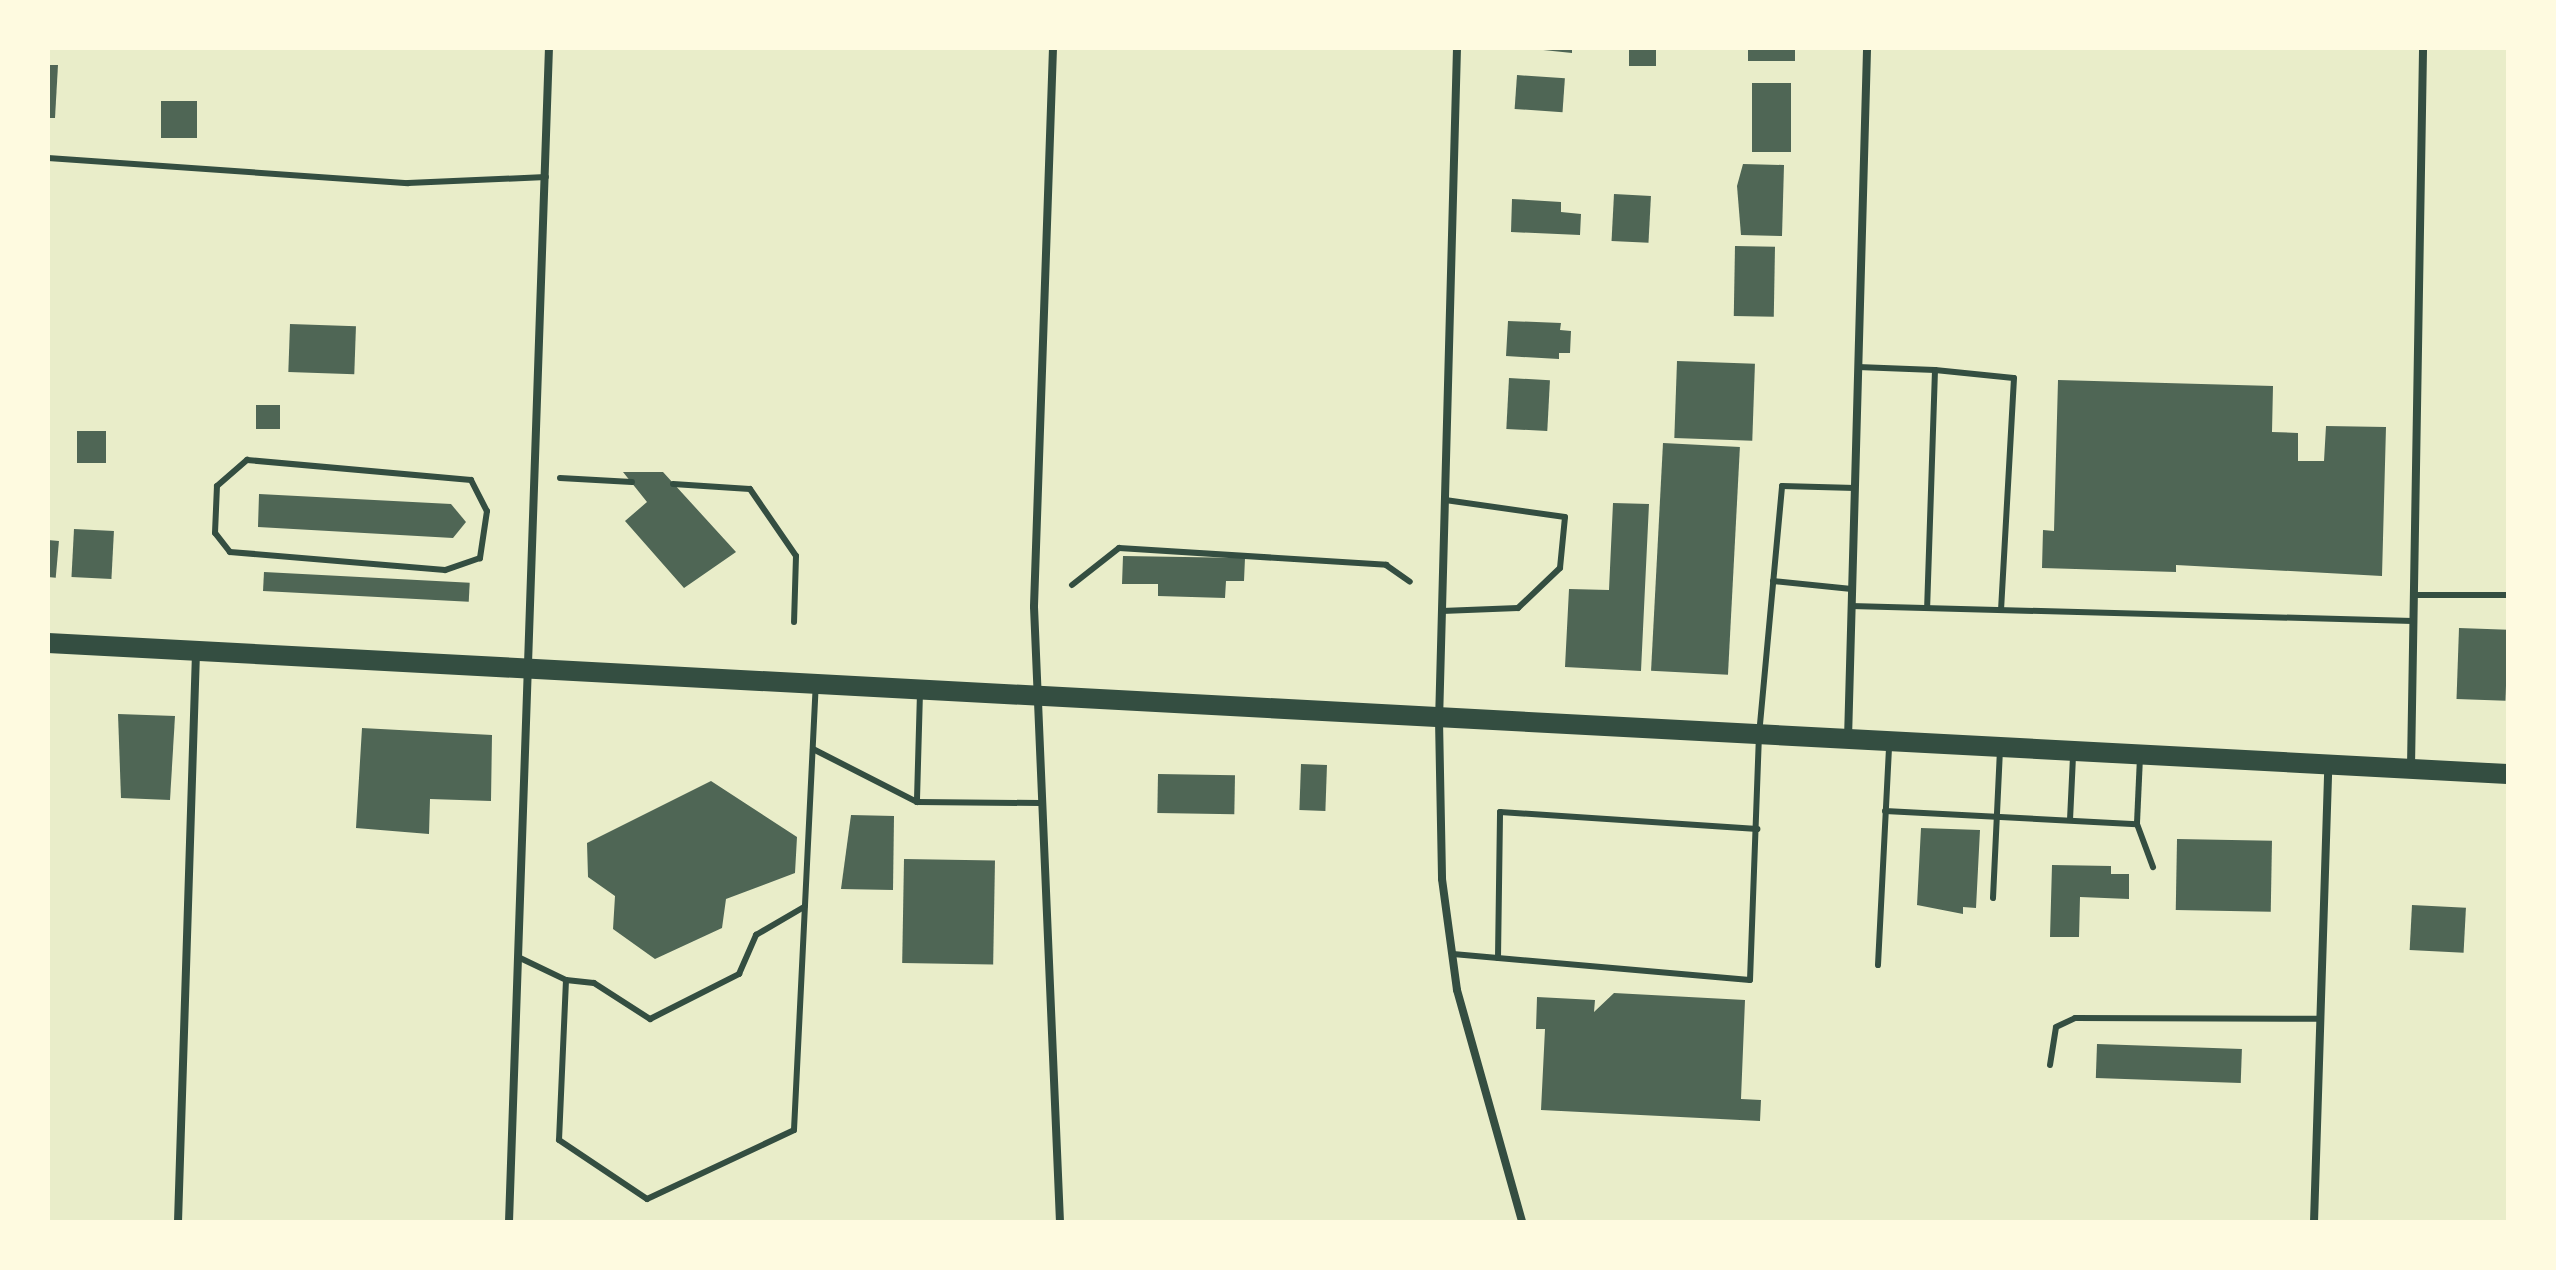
<!DOCTYPE html>
<style>
body{margin:0}
#map{position:relative;width:2556px;height:1270px;overflow:hidden;background:#e9edc9;font-family:"PT Sans",sans-serif}
div>[style]{position:absolute}
.building>*{inset:0;background:#4f6655;transform-origin:0 0}
.service>*{height:6px;margin:-3px;padding:0 3px;transform-origin:3px;border-radius:3px;background:#344e41}
.minor>*{height:8px;margin:-4px;padding:0 4px;transform-origin:4px;border-radius:4px;background:#344e41}
.primary>*{height:20px;margin:-10px;padding:0 10px;transform-origin:10px;border-radius:10px;background:#344e41}
span{translate:-50% -50%;white-space:nowrap;text-align:center;line-height:1.15;-webkit-text-stroke:6px #fefae0;paint-order:stroke}
.frame{position:absolute;inset:0;border:50px solid #fefae0;pointer-events:none}
</style>
<div id="map">
<div class="building">
<i style="clip-path:polygon(1523px 48px,1572px 48px,1572px 53px)"></i>
<i style="left:1629px;top:48px;width:27px;height:18px"></i>
<i style="left:1748px;top:48px;width:47px;height:13px"></i>
<i style="clip-path:polygon(48px 65px,58px 65px,55px 118px,48px 118px)"></i>
<i style="left:1517px;top:75px;width:48px;height:34px;rotate:4deg"></i>
<i style="left:1752px;top:83px;width:39px;height:69px"></i>
<i style="left:161px;top:101px;width:36px;height:37px"></i>
<i style="clip-path:polygon(1743px 164px,1784px 165px,1782px 236px,1741px 235px,1737px 186px)"></i>
<i style="left:1614px;top:194px;width:37px;height:47px;rotate:3deg"></i>
<i style="clip-path:polygon(1512px 199px,1561px 202px,1561px 212px,1581px 214px,1580px 235px,1511px 232px)"></i>
<i style="left:1735px;top:246px;width:40px;height:70px;rotate:1deg"></i>
<i style="clip-path:polygon(1508px 321px,1561px 323px,1560px 330px,1571px 331px,1570px 353px,1559px 353px,1559px 359px,1506px 356px)"></i>
<i style="left:290px;top:324px;width:66px;height:48px;rotate:2deg"></i>
<i style="left:1677px;top:361px;width:78px;height:77px;rotate:2deg"></i>
<i style="left:1509px;top:378px;width:41px;height:51px;rotate:3deg"></i>
<i style="clip-path:polygon(2058px 380px,2273px 386px,2272px 432px,2298px 433px,2298px 461px,2324px 461px,2326px 426px,2386px 427px,2382px 576px,2176px 565px,2176px 572px,2042px 568px,2043px 530px,2054px 531px)"></i>
<i style="left:256px;top:405px;width:24px;height:24px"></i>
<i style="left:106px;top:431px;width:32px;height:29px;rotate:90deg"></i>
<i style="left:1663px;top:443px;width:77px;height:228px;rotate:3deg"></i>
<i style="clip-path:polygon(623px 472px,663px 472px,736px 552px,684px 588px,625px 521px,647px 502px)"></i>
<i style="clip-path:polygon(259px 494px,451px 504px,466px 522px,453px 538px,258px 527px)"></i>
<i style="clip-path:polygon(1613px 503px,1649px 504px,1641px 671px,1565px 667px,1569px 589px,1609px 590px)"></i>
<i style="left:74px;top:529px;width:40px;height:48px;rotate:3deg"></i>
<i style="left:48px;top:540px;width:11px;height:37px;rotate:5deg"></i>
<i style="clip-path:polygon(1123px 556px,1245px 558px,1244px 581px,1226px 581px,1225px 598px,1158px 596px,1158px 584px,1122px 584px)"></i>
<i style="left:264px;top:572px;width:206px;height:19px;rotate:3deg"></i>
<i style="left:2459px;top:628px;width:49px;height:71px;rotate:2deg"></i>
<i style="clip-path:polygon(118px 714px,175px 716px,170px 800px,121px 798px)"></i>
<i style="clip-path:polygon(362px 728px,492px 735px,491px 801px,430px 799px,429px 834px,356px 828px)"></i>
<i style="left:1301px;top:764px;width:26px;height:46px;rotate:2deg"></i>
<i style="left:1158px;top:774px;width:77px;height:39px;rotate:1deg"></i>
<i style="clip-path:polygon(711px 781px,797px 837px,795px 873px,726px 899px,722px 928px,655px 959px,613px 929px,615px 896px,588px 877px,587px 843px)"></i>
<i style="clip-path:polygon(851px 815px,894px 816px,893px 890px,841px 889px)"></i>
<i style="clip-path:polygon(1921px 828px,1980px 830px,1976px 908px,1963px 907px,1963px 914px,1917px 905px)"></i>
<i style="left:2177px;top:839px;width:95px;height:71px;rotate:1deg"></i>
<i style="left:904px;top:859px;width:91px;height:104px;rotate:1deg"></i>
<i style="clip-path:polygon(2052px 865px,2111px 866px,2111px 874px,2129px 874px,2129px 899px,2080px 897px,2079px 937px,2050px 937px)"></i>
<i style="left:2412px;top:905px;width:54px;height:45px;rotate:3deg"></i>
<i style="clip-path:polygon(1614px 993px,1745px 1000px,1741px 1099px,1761px 1100px,1760px 1121px,1541px 1110px,1545px 1029px,1536px 1029px,1537px 997px,1595px 1000px,1594px 1012px)"></i>
<i style="left:2097px;top:1044px;width:145px;height:34px;rotate:2deg"></i>
</div>
<div class="service">
<i style="left:48px;top:158px;width:361px;rotate:4deg"></i>
<i style="left:408px;top:183px;width:138px;rotate:-2.5deg"></i>
<i style="left:1858px;top:367px;width:77px;rotate:2.2deg"></i>
<i style="left:1935px;top:370px;width:237px;rotate:91.9deg"></i>
<i style="left:1935px;top:370px;width:79px;rotate:5.8deg"></i>
<i style="left:2014px;top:378px;width:232px;rotate:93.2deg"></i>
<i style="left:247px;top:460px;width:225px;rotate:5.1deg"></i>
<i style="left:471px;top:480px;width:35px;rotate:63deg"></i>
<i style="left:487px;top:511px;width:48px;rotate:98.5deg"></i>
<i style="left:480px;top:558px;width:37px;rotate:161deg"></i>
<i style="left:445px;top:570px;width:216px;rotate:-175.2deg"></i>
<i style="left:230px;top:552px;width:24px;rotate:-128deg"></i>
<i style="left:215px;top:533px;width:47px;rotate:-87.6deg"></i>
<i style="left:217px;top:486px;width:40px;rotate:-41deg"></i>
<i style="left:560px;top:478px;width:72px;rotate:3.2deg"></i>
<i style="left:673px;top:484px;width:77px;rotate:3.7deg"></i>
<i style="left:750px;top:489px;width:81px;rotate:55.5deg"></i>
<i style="left:796px;top:556px;width:66px;rotate:91.7deg"></i>
<i style="left:1773px;top:581px;width:79px;rotate:5.8deg"></i>
<i style="left:1072px;top:585px;width:60px;rotate:-38.2deg"></i>
<i style="left:1119px;top:548px;width:268px;rotate:3.6deg"></i>
<i style="left:1386px;top:565px;width:29px;rotate:35deg"></i>
<i style="left:2414px;top:595px;width:94px"></i>
<i style="left:1851px;top:606px;width:562px;rotate:1.53deg"></i>
<i style="left:1442px;top:611px;width:76px;rotate:-2.3deg"></i>
<i style="left:1518px;top:608px;width:58px;rotate:-43.6deg"></i>
<i style="left:1560px;top:568px;width:51px;rotate:-84.4deg"></i>
<i style="left:1565px;top:517px;width:121px;rotate:-171.9deg"></i>
<i style="left:920px;top:692px;width:110px;rotate:91.6deg"></i>
<i style="left:917px;top:802px;width:123px;rotate:0.5deg"></i>
<i style="left:813px;top:749px;width:117px;rotate:27deg"></i>
<i style="left:2140px;top:757px;width:67px;rotate:92.6deg"></i>
<i style="left:2137px;top:824px;width:46px;rotate:69.6deg"></i>
<i style="left:1885px;top:811px;width:252px;rotate:3deg"></i>
<i style="left:2070px;top:820px;width:64px;rotate:-87.3deg"></i>
<i style="left:1993px;top:898px;width:149px;rotate:-87.3deg"></i>
<i style="left:1453px;top:954px;width:298px;rotate:5deg"></i>
<i style="left:1750px;top:980px;width:245px;rotate:-87.9deg"></i>
<i style="left:1759px;top:735px;width:250px;rotate:-84.7deg"></i>
<i style="left:1782px;top:486px;width:73px;rotate:1.6deg"></i>
<i style="left:518px;top:957px;width:53px;rotate:25.6deg"></i>
<i style="left:566px;top:980px;width:160px;rotate:92.5deg"></i>
<i style="left:559px;top:1140px;width:106px;rotate:33.8deg"></i>
<i style="left:647px;top:1199px;width:162px;rotate:-25.1deg"></i>
<i style="left:794px;top:1130px;width:445px;rotate:-87.2deg"></i>
<i style="left:1498px;top:958px;width:146px;rotate:-89.2deg"></i>
<i style="left:1500px;top:812px;width:258px;rotate:3.8deg"></i>
<i style="left:1878px;top:965px;width:219px;rotate:-87.1deg"></i>
<i style="left:566px;top:980px;width:28px;rotate:6deg"></i>
<i style="left:594px;top:983px;width:67px;rotate:32.7deg"></i>
<i style="left:650px;top:1019px;width:100px;rotate:-26.8deg"></i>
<i style="left:739px;top:974px;width:43px;rotate:-66.4deg"></i>
<i style="left:756px;top:935px;width:56px;rotate:-30.3deg"></i>
<i style="left:2050px;top:1065px;width:38px;rotate:-81deg"></i>
<i style="left:2056px;top:1027px;width:21px;rotate:-25deg"></i>
<i style="left:2075px;top:1018px;width:245px;rotate:0.2deg"></i>
</div>
<div class="minor">
<i style="left:1053px;top:48px;width:559px;rotate:91.95deg"></i>
<i style="left:1034px;top:607px;width:616px;rotate:87.58deg"></i>
<i style="left:1457px;top:48px;width:672px;rotate:91.53deg"></i>
<i style="left:1439px;top:720px;width:159px;rotate:88.9deg"></i>
<i style="left:1442px;top:879px;width:112px;rotate:82.3deg"></i>
<i style="left:1457px;top:990px;width:241px;rotate:74.3deg"></i>
<i style="left:1848px;top:739px;width:691px;rotate:-88.42deg"></i>
<i style="left:2411px;top:767px;width:719px;rotate:-89.04deg"></i>
<i style="left:178px;top:1222px;width:570px;rotate:-88.19deg"></i>
<i style="left:509px;top:1222px;width:1175px;rotate:-88.05deg"></i>
<i style="left:2314px;top:1222px;width:457px;rotate:-88.2deg"></i>
</div>
<div class="primary">
<i style="left:48px;top:643px;width:2463px;rotate:3.05deg"></i>
</div>
<div class="frame"></div>
</div>
